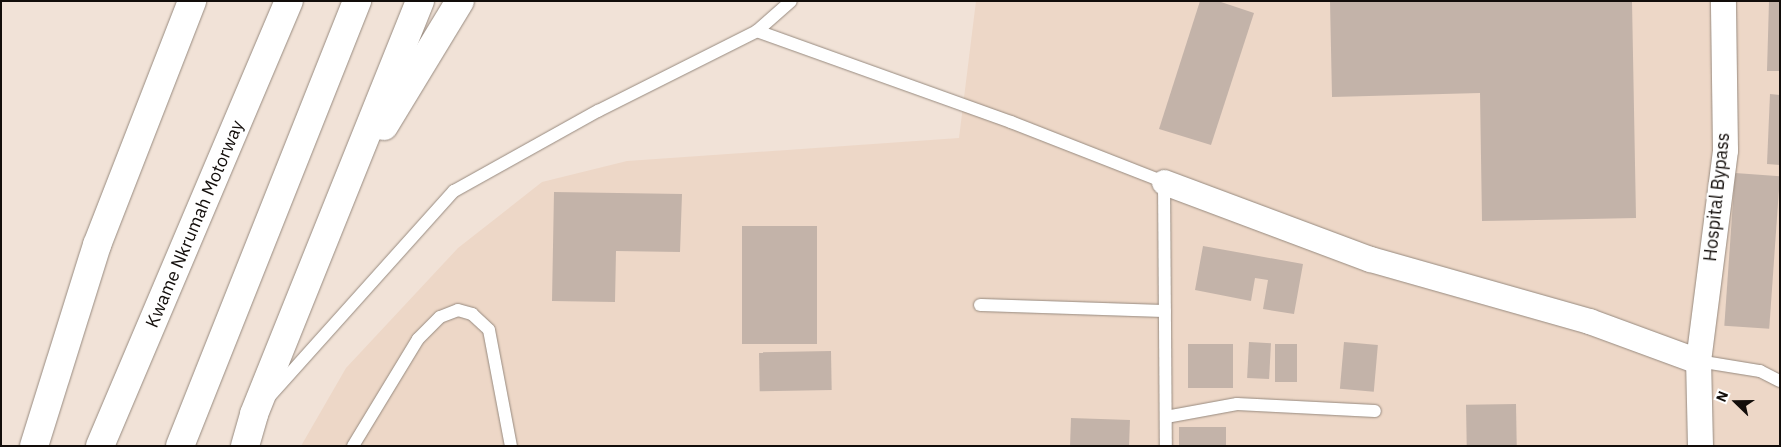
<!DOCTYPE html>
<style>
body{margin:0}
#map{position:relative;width:1781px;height:447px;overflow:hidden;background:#f1e2d7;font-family:"IBM Plex Sans",sans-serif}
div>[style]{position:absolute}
.built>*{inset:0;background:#edd7c7}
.building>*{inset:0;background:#c3b3a9;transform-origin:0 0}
.roads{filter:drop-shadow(0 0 1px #978a7f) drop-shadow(0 0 1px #978a7f)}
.service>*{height:12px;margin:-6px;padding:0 6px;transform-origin:6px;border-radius:6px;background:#fff}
.minor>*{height:25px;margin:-12.5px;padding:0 12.5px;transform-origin:12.5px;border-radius:12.5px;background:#fff}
.motorway>*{height:28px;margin:-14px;padding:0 14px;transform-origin:14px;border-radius:14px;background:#fff}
span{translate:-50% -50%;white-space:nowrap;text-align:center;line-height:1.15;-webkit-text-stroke:4.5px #fff;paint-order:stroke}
.street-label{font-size:18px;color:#120d0a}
.frame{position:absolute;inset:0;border:2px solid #120d0a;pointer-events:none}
.north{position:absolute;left:1711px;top:377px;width:50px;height:50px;-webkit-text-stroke:4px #fff;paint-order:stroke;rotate:292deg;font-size:14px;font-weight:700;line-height:20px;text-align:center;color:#120d0a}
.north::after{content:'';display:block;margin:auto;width:18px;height:22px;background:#120d0a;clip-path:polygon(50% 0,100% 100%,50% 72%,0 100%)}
</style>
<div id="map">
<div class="built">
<i style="clip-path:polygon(976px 1px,1780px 1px,1780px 446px,301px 446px,346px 368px,458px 248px,542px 182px,627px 161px,959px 138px)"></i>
</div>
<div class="building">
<i style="clip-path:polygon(1200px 1px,1218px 1px,1254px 13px,1211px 145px,1159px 129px)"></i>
<i style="clip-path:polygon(1330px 1px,1632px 1px,1636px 218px,1482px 221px,1480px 93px,1332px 97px)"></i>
<i style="clip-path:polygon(1769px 1px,1780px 1px,1780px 71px,1767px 71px)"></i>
<i style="clip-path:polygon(1770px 94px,1780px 95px,1780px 165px,1767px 164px)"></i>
<i style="left:1735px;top:173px;width:45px;height:153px;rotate:4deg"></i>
<i style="clip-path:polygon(554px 192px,682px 194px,680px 252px,616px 251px,615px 302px,552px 301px)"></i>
<i style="left:817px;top:226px;width:118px;height:75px;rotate:90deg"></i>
<i style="clip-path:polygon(1203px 246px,1303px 264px,1294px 314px,1263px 309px,1268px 280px,1255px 278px,1251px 301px,1195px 290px)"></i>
<i style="left:1249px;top:342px;width:22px;height:36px;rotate:3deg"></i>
<i style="left:1344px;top:342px;width:34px;height:47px;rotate:5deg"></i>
<i style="left:1188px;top:344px;width:45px;height:44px"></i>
<i style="left:1275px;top:344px;width:22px;height:38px"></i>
<i style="left:831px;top:351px;width:39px;height:72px;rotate:89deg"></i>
<i style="left:1516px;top:404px;width:42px;height:50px;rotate:89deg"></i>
<i style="left:1071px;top:418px;width:59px;height:28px;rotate:2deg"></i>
<i style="left:1226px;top:427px;width:19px;height:47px;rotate:90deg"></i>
</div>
<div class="roads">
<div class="service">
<i style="left:757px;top:31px;width:270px;rotate:19.7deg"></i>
<i style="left:1011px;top:122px;width:164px;rotate:21.4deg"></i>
<i style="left:1164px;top:182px;width:264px;rotate:89.6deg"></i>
<i style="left:980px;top:305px;width:185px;rotate:1.9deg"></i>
<i style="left:1698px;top:361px;width:63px;rotate:9.2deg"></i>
<i style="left:1760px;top:371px;width:22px;rotate:27deg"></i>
<i style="left:269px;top:397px;width:277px;rotate:-48.1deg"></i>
<i style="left:454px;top:191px;width:165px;rotate:-29.1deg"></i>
<i style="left:598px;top:111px;width:178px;rotate:-26.7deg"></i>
<i style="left:757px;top:31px;width:45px;rotate:-41.4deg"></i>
<i style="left:1166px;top:417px;width:72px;rotate:-10.4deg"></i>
<i style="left:1237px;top:404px;width:138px;rotate:2.9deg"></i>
<i style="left:353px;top:446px;width:125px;rotate:-58.7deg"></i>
<i style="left:418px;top:339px;width:31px;rotate:-45deg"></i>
<i style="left:440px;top:317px;width:19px;rotate:-21deg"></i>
<i style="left:458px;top:310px;width:15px;rotate:16deg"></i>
<i style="left:472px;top:314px;width:23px;rotate:43deg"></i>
<i style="left:489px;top:330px;width:118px;rotate:79.3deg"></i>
</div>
<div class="minor">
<i style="left:1164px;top:182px;width:220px;rotate:20.5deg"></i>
<i style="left:1370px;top:259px;width:228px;rotate:15.8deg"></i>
<i style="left:1589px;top:321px;width:116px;rotate:20.2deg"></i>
<i style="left:1700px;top:446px;width:85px;rotate:-91.3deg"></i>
<i style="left:1698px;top:361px;width:213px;rotate:-82.7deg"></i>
<i style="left:1725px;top:150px;width:149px;rotate:-90.8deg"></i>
</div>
<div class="motorway">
<i style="left:384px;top:126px;width:146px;rotate:-58.7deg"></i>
<i style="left:34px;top:446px;width:211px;rotate:-72.6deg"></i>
<i style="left:97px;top:245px;width:262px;rotate:-68.7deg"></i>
<i style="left:100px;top:446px;width:483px;rotate:-67deg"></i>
<i style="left:180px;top:446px;width:479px;rotate:-68.3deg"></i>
<i style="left:245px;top:446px;width:33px;rotate:-74deg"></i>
<i style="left:254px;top:414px;width:445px;rotate:-68.1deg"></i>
</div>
</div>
<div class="street-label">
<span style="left:1717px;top:197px;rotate:-84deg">Hospital Bypass</span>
<span style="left:195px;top:224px;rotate:-67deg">Kwame Nkrumah Motorway</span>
</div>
<div class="frame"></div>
<div class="north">N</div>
</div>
